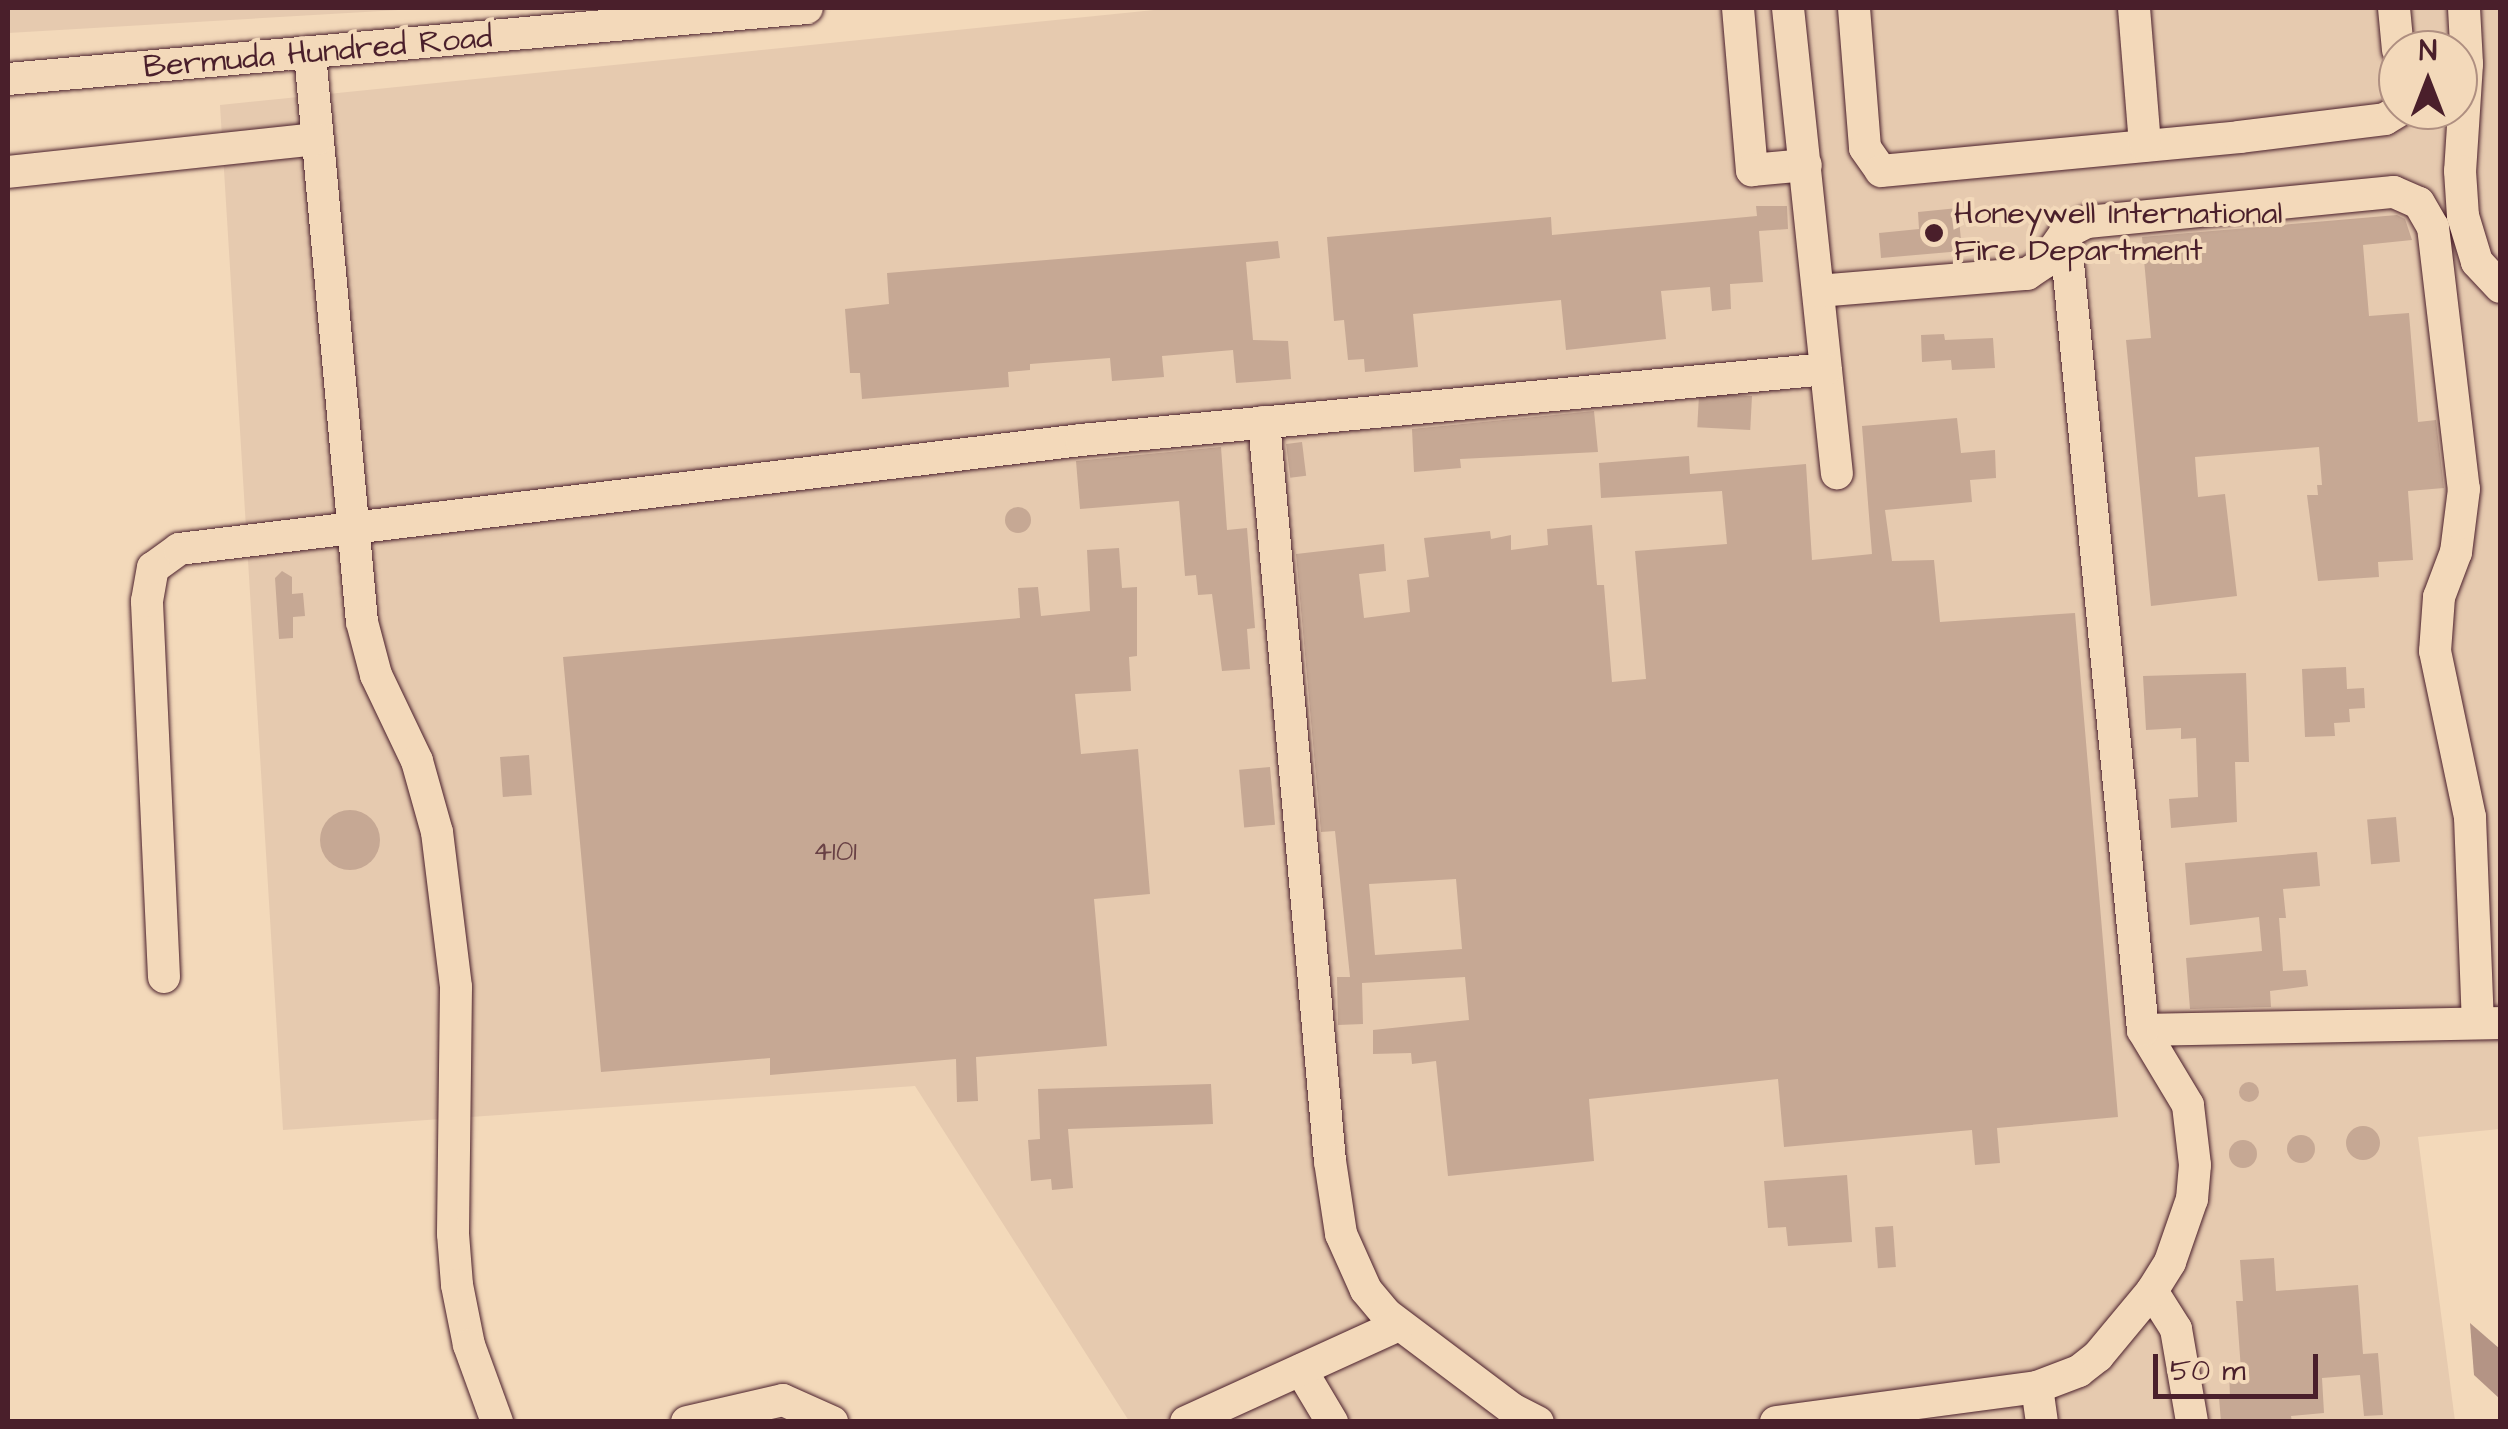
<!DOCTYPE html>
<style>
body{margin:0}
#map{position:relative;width:2508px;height:1429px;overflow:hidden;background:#f3d9ba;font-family:"Architects Daughter",sans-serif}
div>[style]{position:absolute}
.built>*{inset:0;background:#e6caaf}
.water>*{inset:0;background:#b49485}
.building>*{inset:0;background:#c6a894;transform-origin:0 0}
.round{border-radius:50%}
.roads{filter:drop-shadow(0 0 2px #4a1f2b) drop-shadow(0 0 2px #4a1f2b)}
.minor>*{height:32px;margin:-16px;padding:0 16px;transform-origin:16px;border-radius:16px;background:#f3d9ba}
.dots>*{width:28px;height:28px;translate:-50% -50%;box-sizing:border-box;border:5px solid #f3d9ba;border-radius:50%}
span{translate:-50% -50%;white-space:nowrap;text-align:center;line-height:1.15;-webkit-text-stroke:8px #f3d9ba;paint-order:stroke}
.number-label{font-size:28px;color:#694145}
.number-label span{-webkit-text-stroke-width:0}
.street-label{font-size:32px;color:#4a1f2b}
.poi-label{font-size:32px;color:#4a1f2b}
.left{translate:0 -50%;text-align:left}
.frame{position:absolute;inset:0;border:10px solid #4a1f2b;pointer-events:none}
.north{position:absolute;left:2378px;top:30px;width:100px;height:100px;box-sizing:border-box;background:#f3d9ba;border:2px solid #af8f81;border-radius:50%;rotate:0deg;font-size:28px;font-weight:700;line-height:40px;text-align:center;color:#4a1f2b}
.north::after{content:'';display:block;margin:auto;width:35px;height:45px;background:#4a1f2b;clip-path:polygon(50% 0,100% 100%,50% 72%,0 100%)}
.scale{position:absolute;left:2153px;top:1354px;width:165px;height:45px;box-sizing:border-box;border:5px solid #4a1f2b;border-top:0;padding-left:12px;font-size:30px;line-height:35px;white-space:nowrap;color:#4a1f2b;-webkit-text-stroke:8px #f3d9ba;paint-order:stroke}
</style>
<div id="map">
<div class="built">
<i style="clip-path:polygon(8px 8px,433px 8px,8px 33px)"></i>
<i style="clip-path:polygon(evenodd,1174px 8px,2500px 8px,2500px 1129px,2418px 1137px,2455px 1421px,1129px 1421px,915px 1086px,283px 1130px,220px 105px,1174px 8px,2398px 50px,2458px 50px,2458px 110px,2398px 110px,2398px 50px)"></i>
</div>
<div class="water">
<i style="clip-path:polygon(2470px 1323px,2500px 1349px,2500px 1399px,2474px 1375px)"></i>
</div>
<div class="building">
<i style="clip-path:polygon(1756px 206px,1787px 206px,1788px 229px,1759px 231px,1763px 282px,1730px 284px,1731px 309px,1712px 311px,1710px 287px,1661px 291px,1666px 339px,1566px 350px,1561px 300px,1413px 314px,1418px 367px,1365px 372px,1364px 359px,1348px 360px,1344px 320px,1334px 321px,1327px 237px,1551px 217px,1552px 235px,1757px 216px)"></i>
<i style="clip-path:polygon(1958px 208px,1962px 251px,1881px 258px,1879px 233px,1919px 229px,1918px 212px)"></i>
<i style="clip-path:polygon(2397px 215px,2405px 219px,2412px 240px,2363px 245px,2369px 316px,2409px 313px,2418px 422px,2436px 420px,2444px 488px,2408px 491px,2413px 560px,2378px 562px,2379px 577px,2318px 581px,2307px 495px,2318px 495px,2317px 485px,2322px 485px,2319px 447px,2195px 457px,2198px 497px,2225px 494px,2237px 596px,2151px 606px,2126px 340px,2151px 338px,2142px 237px)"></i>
<i style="clip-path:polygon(1278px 241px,1280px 258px,1246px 262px,1253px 340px,1288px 341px,1291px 379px,1236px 383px,1233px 350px,1162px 356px,1164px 377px,1112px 381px,1110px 358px,1030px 364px,1030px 370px,1008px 372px,1009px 387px,862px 399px,860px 373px,850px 373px,845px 309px,889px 304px,887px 273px)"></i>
<i style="clip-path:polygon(1944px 334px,1945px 340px,1993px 338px,1995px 368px,1952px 370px,1951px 360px,1922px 362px,1921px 335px)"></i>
<i style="left:1752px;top:396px;width:34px;height:53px;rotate:93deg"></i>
<i style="clip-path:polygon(1594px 411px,1598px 452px,1460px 459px,1461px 468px,1414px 472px,1412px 429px)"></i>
<i style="clip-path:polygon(evenodd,1957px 418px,1961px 453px,1995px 450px,1996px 478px,1970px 480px,1972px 502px,1885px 510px,1892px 561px,1934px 560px,1940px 622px,2075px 613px,2118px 1117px,1997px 1128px,2000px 1163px,1975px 1165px,1972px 1130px,1784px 1147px,1778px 1079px,1589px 1099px,1594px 1161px,1448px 1176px,1436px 1061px,1412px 1064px,1411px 1053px,1373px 1054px,1373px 1030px,1469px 1020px,1465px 977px,1362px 983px,1363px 1024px,1338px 1025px,1337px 977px,1350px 977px,1335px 831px,1321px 832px,1296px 554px,1384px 544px,1386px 571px,1359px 574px,1364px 618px,1410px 612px,1407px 580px,1429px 577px,1424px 538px,1490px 531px,1491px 539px,1511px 535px,1511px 550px,1548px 545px,1547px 529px,1592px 525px,1597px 585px,1604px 585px,1612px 682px,1646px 679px,1635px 551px,1727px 544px,1722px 491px,1601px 498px,1599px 463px,1689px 456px,1690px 474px,1806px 464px,1812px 560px,1872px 554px,1862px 426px,1957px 418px,1456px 879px,1462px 949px,1375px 955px,1369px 884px,1456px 879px)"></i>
<i style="left:1302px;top:442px;width:34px;height:16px;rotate:83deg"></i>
<i style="clip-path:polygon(1221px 447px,1227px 530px,1247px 528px,1255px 628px,1247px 629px,1250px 669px,1222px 671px,1212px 594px,1198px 595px,1196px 575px,1185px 576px,1179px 501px,1080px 509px,1076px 461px)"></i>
<i class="round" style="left:1005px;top:507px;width:26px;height:26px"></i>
<i style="clip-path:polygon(1119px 548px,1122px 588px,1137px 587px,1137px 656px,1129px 657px,1131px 691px,1075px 694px,1081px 754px,1138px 749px,1150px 894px,1094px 899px,1107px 1046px,976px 1057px,978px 1101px,957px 1102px,956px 1059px,770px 1075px,770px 1058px,601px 1072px,563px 657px,1020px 618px,1018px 588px,1038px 587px,1041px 616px,1090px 611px,1087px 550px)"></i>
<i style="clip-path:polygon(282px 571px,292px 577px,292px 594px,303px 593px,305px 616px,293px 617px,293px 638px,279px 639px,275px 578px)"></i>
<i style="clip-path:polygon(2346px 667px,2347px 689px,2364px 688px,2365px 708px,2349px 709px,2350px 722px,2334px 723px,2335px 736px,2305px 737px,2302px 669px)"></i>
<i style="clip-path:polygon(2246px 673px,2249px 762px,2235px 762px,2237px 822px,2171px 828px,2169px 799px,2198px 797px,2196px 738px,2181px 739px,2181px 728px,2146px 730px,2143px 676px)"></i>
<i style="left:529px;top:755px;width:40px;height:29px;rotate:86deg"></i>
<i style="left:1270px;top:767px;width:58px;height:31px;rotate:85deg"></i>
<i class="round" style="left:320px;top:810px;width:60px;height:60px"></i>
<i style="left:2396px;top:817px;width:45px;height:29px;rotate:85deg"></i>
<i style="clip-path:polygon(2317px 852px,2320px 886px,2283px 889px,2286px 918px,2279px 918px,2283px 971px,2306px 970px,2308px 986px,2270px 991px,2271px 1007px,2190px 1009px,2186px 958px,2262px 951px,2259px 917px,2190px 925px,2185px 863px)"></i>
<i class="round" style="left:2239px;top:1082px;width:20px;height:20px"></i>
<i style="clip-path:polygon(1211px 1084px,1213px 1124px,1068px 1129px,1073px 1188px,1052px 1190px,1051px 1179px,1031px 1181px,1028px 1140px,1040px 1139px,1038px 1089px)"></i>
<i class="round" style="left:2346px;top:1126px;width:34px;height:34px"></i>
<i class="round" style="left:2287px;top:1135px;width:28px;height:28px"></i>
<i class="round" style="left:2229px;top:1140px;width:28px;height:28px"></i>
<i style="clip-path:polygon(1847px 1175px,1852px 1242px,1788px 1246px,1786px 1227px,1768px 1228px,1764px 1181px)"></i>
<i style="left:1893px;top:1226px;width:41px;height:18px;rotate:86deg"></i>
<i style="clip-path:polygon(2274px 1258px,2276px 1291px,2358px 1285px,2363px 1354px,2378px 1353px,2383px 1415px,2364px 1416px,2360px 1375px,2322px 1378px,2324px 1413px,2291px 1416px,2292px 1422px,2221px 1422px,2219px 1398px,2230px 1397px,2229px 1370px,2241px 1370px,2236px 1301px,2243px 1301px,2240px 1260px)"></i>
</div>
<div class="roads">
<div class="minor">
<i style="left:1738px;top:8px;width:163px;rotate:85.1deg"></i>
<i style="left:1752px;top:170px;width:54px;rotate:-5.3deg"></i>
<i style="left:1788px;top:8px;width:468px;rotate:84deg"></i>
<i style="left:1854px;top:8px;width:140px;rotate:85.5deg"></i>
<i style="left:1865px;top:148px;width:28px;rotate:55deg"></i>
<i style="left:1881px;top:171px;width:360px;rotate:-5.4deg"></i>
<i style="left:2239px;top:137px;width:147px;rotate:-7deg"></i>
<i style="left:2385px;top:119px;width:17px;rotate:-31deg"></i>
<i style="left:2134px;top:8px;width:138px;rotate:85.4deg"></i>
<i style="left:2394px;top:8px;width:42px;rotate:84.6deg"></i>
<i style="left:2464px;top:8px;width:56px;rotate:86.9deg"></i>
<i style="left:2467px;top:64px;width:107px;rotate:93.7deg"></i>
<i style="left:2460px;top:171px;width:45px;rotate:86.2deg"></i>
<i style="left:2463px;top:216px;width:48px;rotate:73.1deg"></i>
<i style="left:2477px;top:262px;width:34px;rotate:47deg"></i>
<i style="left:310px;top:54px;width:570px;rotate:84.77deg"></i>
<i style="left:362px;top:622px;width:55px;rotate:75.2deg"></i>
<i style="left:376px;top:675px;width:95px;rotate:64.5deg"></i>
<i style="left:417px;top:761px;width:74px;rotate:74.3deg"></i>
<i style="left:437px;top:832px;width:156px;rotate:83deg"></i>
<i style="left:456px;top:987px;width:247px;rotate:90.7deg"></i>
<i style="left:453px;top:1234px;width:51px;rotate:85.5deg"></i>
<i style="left:457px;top:1285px;width:61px;rotate:78.7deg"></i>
<i style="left:469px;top:1345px;width:82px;rotate:70deg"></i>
<i style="left:8px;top:79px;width:802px;rotate:-5.08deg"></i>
<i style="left:8px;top:172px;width:311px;rotate:-6.1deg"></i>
<i style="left:1818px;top:291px;width:210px;rotate:-4.7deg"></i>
<i style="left:2027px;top:274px;width:22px;rotate:-34deg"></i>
<i style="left:2045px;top:262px;width:35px;rotate:-55deg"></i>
<i style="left:2065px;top:233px;width:25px;rotate:-27deg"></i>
<i style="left:2087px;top:222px;width:308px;rotate:-5.6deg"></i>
<i style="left:2394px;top:192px;width:27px;rotate:24deg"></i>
<i style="left:2419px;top:203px;width:28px;rotate:60deg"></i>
<i style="left:2433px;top:227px;width:264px;rotate:83.3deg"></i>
<i style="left:2464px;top:489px;width:64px;rotate:97.2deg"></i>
<i style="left:2456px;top:552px;width:48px;rotate:110.7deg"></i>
<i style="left:2439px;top:597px;width:54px;rotate:94.2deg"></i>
<i style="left:2435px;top:651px;width:170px;rotate:78.1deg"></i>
<i style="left:2470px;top:817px;width:205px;rotate:87.8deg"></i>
<i style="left:1264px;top:422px;width:742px;rotate:84.9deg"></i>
<i style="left:1330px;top:1161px;width:74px;rotate:81.4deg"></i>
<i style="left:1341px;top:1234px;width:61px;rotate:65.9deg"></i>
<i style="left:1366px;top:1290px;width:31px;rotate:50deg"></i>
<i style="left:1386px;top:1314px;width:158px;rotate:37deg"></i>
<i style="left:1512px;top:1409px;width:29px;rotate:27deg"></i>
<i style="left:164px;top:977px;width:376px;rotate:-92.6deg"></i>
<i style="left:147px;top:601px;width:34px;rotate:-80deg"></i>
<i style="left:153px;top:568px;width:32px;rotate:-36deg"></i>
<i style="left:179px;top:549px;width:909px;rotate:-6.89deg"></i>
<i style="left:1081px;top:440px;width:748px;rotate:-5.44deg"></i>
<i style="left:2143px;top:1030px;width:357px;rotate:-1.1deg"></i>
<i style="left:2152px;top:1291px;width:45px;rotate:57.7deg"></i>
<i style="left:2176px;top:1329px;width:94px;rotate:80.2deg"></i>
<i style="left:1301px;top:1370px;width:61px;rotate:59.2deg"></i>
<i style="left:2037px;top:1387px;width:35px;rotate:82deg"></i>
<i style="left:687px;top:1422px;width:98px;rotate:-12.9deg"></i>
<i style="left:783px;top:1400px;width:54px;rotate:24.2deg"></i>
<i style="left:1186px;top:1422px;width:234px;rotate:-24.5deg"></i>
<i style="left:1776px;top:1422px;width:263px;rotate:-7.6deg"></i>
<i style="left:2037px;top:1387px;width:45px;rotate:-20.9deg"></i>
<i style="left:2079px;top:1371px;width:24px;rotate:-38deg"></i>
<i style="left:2098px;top:1356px;width:85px;rotate:-50.3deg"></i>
<i style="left:2152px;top:1291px;width:34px;rotate:-58deg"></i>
<i style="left:2170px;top:1262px;width:67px;rotate:-70.8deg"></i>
<i style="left:2192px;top:1199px;width:34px;rotate:-85deg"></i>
<i style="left:2195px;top:1165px;width:60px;rotate:-96.7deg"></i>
<i style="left:2188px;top:1105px;width:87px;rotate:-121deg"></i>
<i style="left:2143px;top:1030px;width:801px;rotate:-95.59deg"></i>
</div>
</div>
<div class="dots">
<i style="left:1934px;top:233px;background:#4a1f2b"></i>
</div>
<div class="number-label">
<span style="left:835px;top:852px">4101</span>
</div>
<div class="street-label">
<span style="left:318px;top:53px;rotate:-5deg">Bermuda Hundred Road</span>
</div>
<div class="poi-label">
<span class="left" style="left:1954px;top:233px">Honeywell International<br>Fire Department</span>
</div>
<div class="frame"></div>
<div class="north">N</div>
<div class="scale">50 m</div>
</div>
